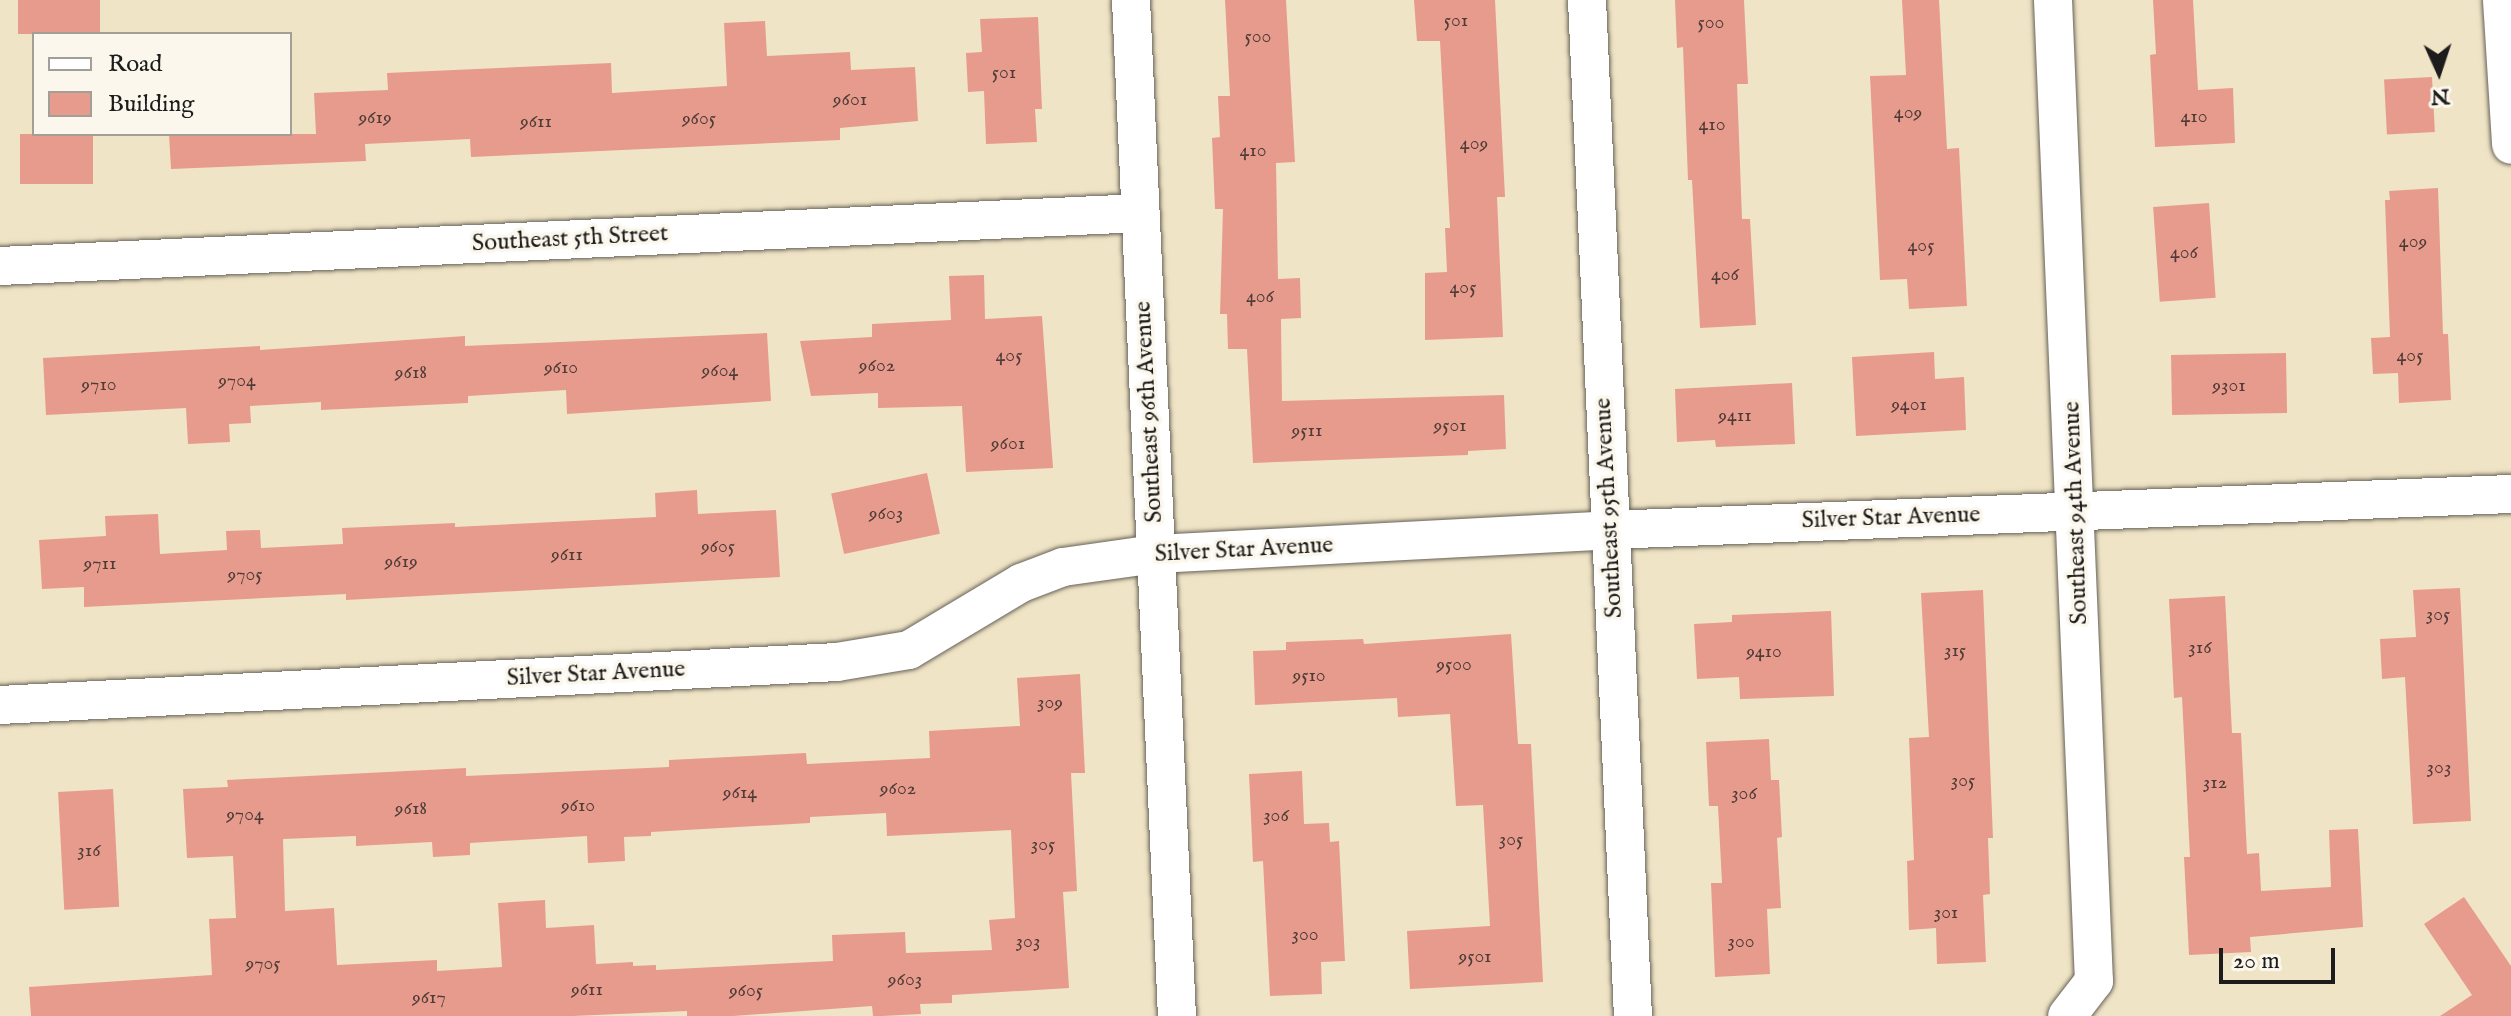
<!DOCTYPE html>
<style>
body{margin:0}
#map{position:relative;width:2511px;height:1016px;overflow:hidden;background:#f0e4c6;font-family:"IM FELL English",serif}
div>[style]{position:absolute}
.building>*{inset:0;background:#e79b8c;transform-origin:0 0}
.roads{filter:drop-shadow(0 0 2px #666258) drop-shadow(0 0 2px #666258)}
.minor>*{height:38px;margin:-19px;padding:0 19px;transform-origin:19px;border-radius:19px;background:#fff}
span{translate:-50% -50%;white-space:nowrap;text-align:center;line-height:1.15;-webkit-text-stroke:7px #fbf7ec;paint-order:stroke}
.number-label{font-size:20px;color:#4f3c38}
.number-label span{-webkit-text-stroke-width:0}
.street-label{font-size:24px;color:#1c1c1c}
.legend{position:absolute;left:32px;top:32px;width:260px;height:104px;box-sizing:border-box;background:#fbf7ec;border:2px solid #a29f99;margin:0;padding:10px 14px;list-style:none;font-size:24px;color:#1c1c1c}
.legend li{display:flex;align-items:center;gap:16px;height:40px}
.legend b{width:40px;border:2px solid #a29f99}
.north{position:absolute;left:2399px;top:32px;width:80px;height:80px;-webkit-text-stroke:6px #fbf7ec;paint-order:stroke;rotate:177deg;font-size:22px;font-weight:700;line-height:32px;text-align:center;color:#1c1c1c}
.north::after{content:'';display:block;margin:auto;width:28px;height:36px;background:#1c1c1c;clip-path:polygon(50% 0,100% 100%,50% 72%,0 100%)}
.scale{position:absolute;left:2219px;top:948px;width:116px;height:36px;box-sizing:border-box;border:4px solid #1c1c1c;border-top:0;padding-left:10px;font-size:24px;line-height:28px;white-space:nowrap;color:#1c1c1c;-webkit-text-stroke:6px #fbf7ec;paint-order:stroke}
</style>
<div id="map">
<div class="building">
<i style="left:18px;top:0;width:82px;height:34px"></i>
<i style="clip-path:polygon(1225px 0,1286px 0,1295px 162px,1276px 163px,1278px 279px,1300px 278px,1301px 318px,1281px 319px,1282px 401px,1504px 395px,1506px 449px,1468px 451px,1468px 455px,1253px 463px,1247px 349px,1228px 349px,1227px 314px,1220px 314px,1223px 209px,1215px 209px,1212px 138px,1220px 137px,1218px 96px,1230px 96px)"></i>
<i style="clip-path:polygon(1414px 0,1495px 0,1505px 197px,1497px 197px,1503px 337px,1425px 340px,1425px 273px,1447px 272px,1445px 228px,1450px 228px,1440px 41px,1417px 41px)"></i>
<i style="clip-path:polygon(1675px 0,1744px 0,1748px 84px,1737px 84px,1742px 219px,1750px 219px,1756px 325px,1700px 328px,1692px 180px,1688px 180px,1683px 47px,1677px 48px)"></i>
<i style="clip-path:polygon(1902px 0,1939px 0,1947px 149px,1959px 148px,1967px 306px,1909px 309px,1907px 279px,1880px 280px,1870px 76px,1906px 75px)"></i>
<i style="clip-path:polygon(2153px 0,2193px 0,2198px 90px,2233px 88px,2235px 143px,2155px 147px,2150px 55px,2156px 54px)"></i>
<i style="clip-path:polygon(1038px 17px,1042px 109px,1035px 109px,1037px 142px,986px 144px,984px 91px,968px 92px,966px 53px,982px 52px,980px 19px)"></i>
<i style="clip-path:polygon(765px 21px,767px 56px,850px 52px,851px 70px,915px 67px,918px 121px,840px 128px,840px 140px,471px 157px,470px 139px,365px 144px,366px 161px,171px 169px,169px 134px,316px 134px,314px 93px,388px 90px,387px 73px,611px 63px,612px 93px,727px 86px,724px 23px)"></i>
<i style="left:2432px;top:77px;width:55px;height:48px;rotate:87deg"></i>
<i style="left:20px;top:134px;width:73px;height:50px"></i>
<i style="clip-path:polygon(2438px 188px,2443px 334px,2448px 334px,2451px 400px,2399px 403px,2398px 373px,2373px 374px,2371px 338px,2390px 337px,2385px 200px,2390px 200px,2389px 191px)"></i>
<i style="left:2209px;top:203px;width:95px;height:56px;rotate:86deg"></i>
<i style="clip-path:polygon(984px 275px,985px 319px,1042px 316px,1053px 468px,966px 472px,962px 406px,878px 408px,878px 393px,811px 396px,800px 341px,872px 337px,872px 324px,951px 320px,949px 276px)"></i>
<i style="clip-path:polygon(767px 333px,771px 401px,567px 414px,566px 390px,468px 396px,468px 403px,321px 410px,321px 402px,250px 406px,251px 423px,229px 424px,230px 442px,188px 444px,186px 408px,46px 415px,43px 358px,260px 346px,260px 350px,465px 336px,465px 346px)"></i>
<i style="clip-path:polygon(1934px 352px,1935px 379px,1964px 377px,1966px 430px,1856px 436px,1852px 357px)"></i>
<i style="left:2286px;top:353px;width:60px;height:115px;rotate:89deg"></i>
<i style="clip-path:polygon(1792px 383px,1795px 444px,1716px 447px,1715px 440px,1677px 442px,1675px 389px)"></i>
<i style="left:927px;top:473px;width:62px;height:98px;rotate:78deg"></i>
<i style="clip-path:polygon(697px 490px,698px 514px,776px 510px,780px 577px,346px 600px,346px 594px,84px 607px,84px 587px,42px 589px,39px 540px,106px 536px,105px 516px,158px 514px,160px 554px,227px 550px,226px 531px,260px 530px,261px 548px,343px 544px,342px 528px,455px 523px,455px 527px,656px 517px,655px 493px)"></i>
<i style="clip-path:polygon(2460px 588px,2471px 821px,2413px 824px,2405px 677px,2382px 679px,2380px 639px,2416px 637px,2413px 590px)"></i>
<i style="clip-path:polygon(1983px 590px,1993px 838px,1988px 838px,1990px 894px,1983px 895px,1986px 962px,1937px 964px,1936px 928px,1909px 930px,1907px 861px,1914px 860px,1909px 738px,1929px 737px,1921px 593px)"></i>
<i style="clip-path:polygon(2225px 596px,2232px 733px,2241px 733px,2247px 854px,2259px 853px,2261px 891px,2331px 887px,2329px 830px,2358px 829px,2363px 927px,2250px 937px,2251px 952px,2189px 955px,2184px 857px,2190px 857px,2182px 697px,2174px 698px,2169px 599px)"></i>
<i style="clip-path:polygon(1831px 611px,1834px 696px,1740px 699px,1739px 677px,1697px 679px,1694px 624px,1732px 622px,1732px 615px)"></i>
<i style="clip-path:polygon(1511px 634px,1518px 744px,1531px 744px,1543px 982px,1410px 989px,1407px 931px,1490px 926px,1483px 805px,1456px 806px,1450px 714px,1398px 717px,1397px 698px,1255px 705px,1253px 651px,1286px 650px,1286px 642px,1363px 639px,1364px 644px)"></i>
<i style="clip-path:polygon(evenodd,1080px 674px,1085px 773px,1071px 773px,1077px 891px,1063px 892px,1069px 988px,952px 995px,952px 1003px,920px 1004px,921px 1014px,882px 1016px,873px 1016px,872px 1006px,733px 1016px,687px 1016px,687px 1011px,573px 1016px,31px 1016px,29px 987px,212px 975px,209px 919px,236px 918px,233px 856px,187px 858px,183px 789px,228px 787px,227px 780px,466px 768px,466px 776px,669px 767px,669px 760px,806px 753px,807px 764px,930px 758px,929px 731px,1020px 726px,1017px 678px,1080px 674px,886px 813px,887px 836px,1011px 830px,1015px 918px,989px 920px,992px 950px,906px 953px,905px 932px,832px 935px,833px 961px,656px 970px,656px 965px,633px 966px,633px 962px,596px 964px,594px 925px,546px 928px,545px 900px,498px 903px,502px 967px,437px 971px,437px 960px,337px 965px,334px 908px,285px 911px,283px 839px,356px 836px,356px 846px,432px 842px,433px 857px,470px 855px,470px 843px,587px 836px,588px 863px,625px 861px,624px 837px,651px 836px,651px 832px,810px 823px,810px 817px,886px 813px)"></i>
<i style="clip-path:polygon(1769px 739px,1771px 780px,1779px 780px,1782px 837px,1777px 838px,1781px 908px,1767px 909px,1770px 974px,1715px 977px,1711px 883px,1722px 883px,1718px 806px,1709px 806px,1706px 742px)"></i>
<i style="clip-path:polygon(1302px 771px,1304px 824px,1329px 823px,1330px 842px,1339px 841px,1345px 961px,1321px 962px,1322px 994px,1270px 996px,1263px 861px,1253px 862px,1249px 774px)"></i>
<i style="left:113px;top:789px;width:118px;height:55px;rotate:87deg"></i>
<i style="clip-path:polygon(2464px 897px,2511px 966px,2511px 1016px,2440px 1016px,2472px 995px,2424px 924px)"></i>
</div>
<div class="roads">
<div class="minor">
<i style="left:1131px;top:0;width:1017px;rotate:87.41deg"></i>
<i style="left:1587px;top:0;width:1017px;rotate:87.41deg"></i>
<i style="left:2053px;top:0;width:982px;rotate:87.61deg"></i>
<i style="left:2094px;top:981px;width:44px;rotate:127.6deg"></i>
<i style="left:2502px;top:0;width:145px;rotate:86.4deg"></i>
<i style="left:0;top:266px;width:1141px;rotate:-2.66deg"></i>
<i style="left:0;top:705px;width:838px;rotate:-2.94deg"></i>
<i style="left:837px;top:662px;width:73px;rotate:-9.5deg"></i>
<i style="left:909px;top:650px;width:131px;rotate:-30.9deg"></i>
<i style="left:1021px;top:583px;width:45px;rotate:-20.9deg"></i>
<i style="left:1063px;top:567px;width:94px;rotate:-8deg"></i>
<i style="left:1156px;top:554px;width:455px;rotate:-3deg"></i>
<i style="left:1610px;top:530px;width:902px;rotate:-2.29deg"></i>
</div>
</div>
<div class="number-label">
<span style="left:1456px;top:20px">501</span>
<span style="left:1711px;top:22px">500</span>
<span style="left:1258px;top:36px">500</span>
<span style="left:1004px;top:72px">501</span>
<span style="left:850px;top:99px">9601</span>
<span style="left:1908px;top:112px">409</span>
<span style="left:2194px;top:116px">410</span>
<span style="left:375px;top:117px">9619</span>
<span style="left:699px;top:118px">9605</span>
<span style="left:536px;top:121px">9611</span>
<span style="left:1712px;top:124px">410</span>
<span style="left:1474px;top:143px">409</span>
<span style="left:1253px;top:150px">410</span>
<span style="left:2413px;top:241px">409</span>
<span style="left:1921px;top:245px">405</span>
<span style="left:2184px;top:252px">406</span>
<span style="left:1725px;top:274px">406</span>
<span style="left:1463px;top:287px">405</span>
<span style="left:1260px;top:296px">406</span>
<span style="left:1009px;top:355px">405</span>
<span style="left:2410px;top:355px">405</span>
<span style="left:877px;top:365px">9602</span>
<span style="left:561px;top:367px">9610</span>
<span style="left:720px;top:370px">9604</span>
<span style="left:411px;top:372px">9618</span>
<span style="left:237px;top:380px">9704</span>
<span style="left:99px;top:384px">9710</span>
<span style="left:2229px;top:385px">9301</span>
<span style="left:1909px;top:404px">9401</span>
<span style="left:1735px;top:415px">9411</span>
<span style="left:1450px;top:425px">9501</span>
<span style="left:1307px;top:430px">9511</span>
<span style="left:1008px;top:443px">9601</span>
<span style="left:886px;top:513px">9603</span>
<span style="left:718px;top:546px">9605</span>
<span style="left:567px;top:554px">9611</span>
<span style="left:401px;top:561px">9619</span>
<span style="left:100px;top:563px">9711</span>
<span style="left:245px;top:574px">9705</span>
<span style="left:2438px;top:614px">305</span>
<span style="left:2200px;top:647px">316</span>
<span style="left:1955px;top:650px">315</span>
<span style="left:1764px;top:651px">9410</span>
<span style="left:1454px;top:664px">9500</span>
<span style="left:1309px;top:675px">9510</span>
<span style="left:1050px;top:702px">309</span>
<span style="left:2439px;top:767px">303</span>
<span style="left:1963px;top:780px">305</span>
<span style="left:2215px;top:782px">312</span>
<span style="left:898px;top:788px">9602</span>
<span style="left:740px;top:792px">9614</span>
<span style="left:1744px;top:793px">306</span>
<span style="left:578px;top:805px">9610</span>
<span style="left:411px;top:808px">9618</span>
<span style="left:245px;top:814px">9704</span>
<span style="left:1276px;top:815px">306</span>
<span style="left:1511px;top:839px">305</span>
<span style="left:1043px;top:844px">305</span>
<span style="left:89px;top:850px">316</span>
<span style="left:1946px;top:912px">301</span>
<span style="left:1305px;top:934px">300</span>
<span style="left:1028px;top:941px">303</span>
<span style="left:1741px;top:941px">300</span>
<span style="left:1475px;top:956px">9501</span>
<span style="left:263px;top:963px">9705</span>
<span style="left:905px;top:979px">9603</span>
<span style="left:587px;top:989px">9611</span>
<span style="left:746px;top:990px">9605</span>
<span style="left:429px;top:997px">9617</span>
</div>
<div class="street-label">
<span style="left:570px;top:239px;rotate:-3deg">Southeast 5th Street</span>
<span style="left:1149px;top:412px;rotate:-93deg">Southeast 96th Avenue</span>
<span style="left:1609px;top:508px;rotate:-93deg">Southeast 95th Avenue</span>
<span style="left:2076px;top:513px;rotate:-92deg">Southeast 94th Avenue</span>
<span style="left:1891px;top:518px;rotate:-2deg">Silver Star Avenue</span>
<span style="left:1244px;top:550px;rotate:-3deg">Silver Star Avenue</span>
<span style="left:596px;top:674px;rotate:-3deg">Silver Star Avenue</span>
</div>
<ul class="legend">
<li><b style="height:10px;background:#fff"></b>Road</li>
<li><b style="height:22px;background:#e79b8c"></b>Building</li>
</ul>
<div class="north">N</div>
<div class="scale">20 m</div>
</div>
